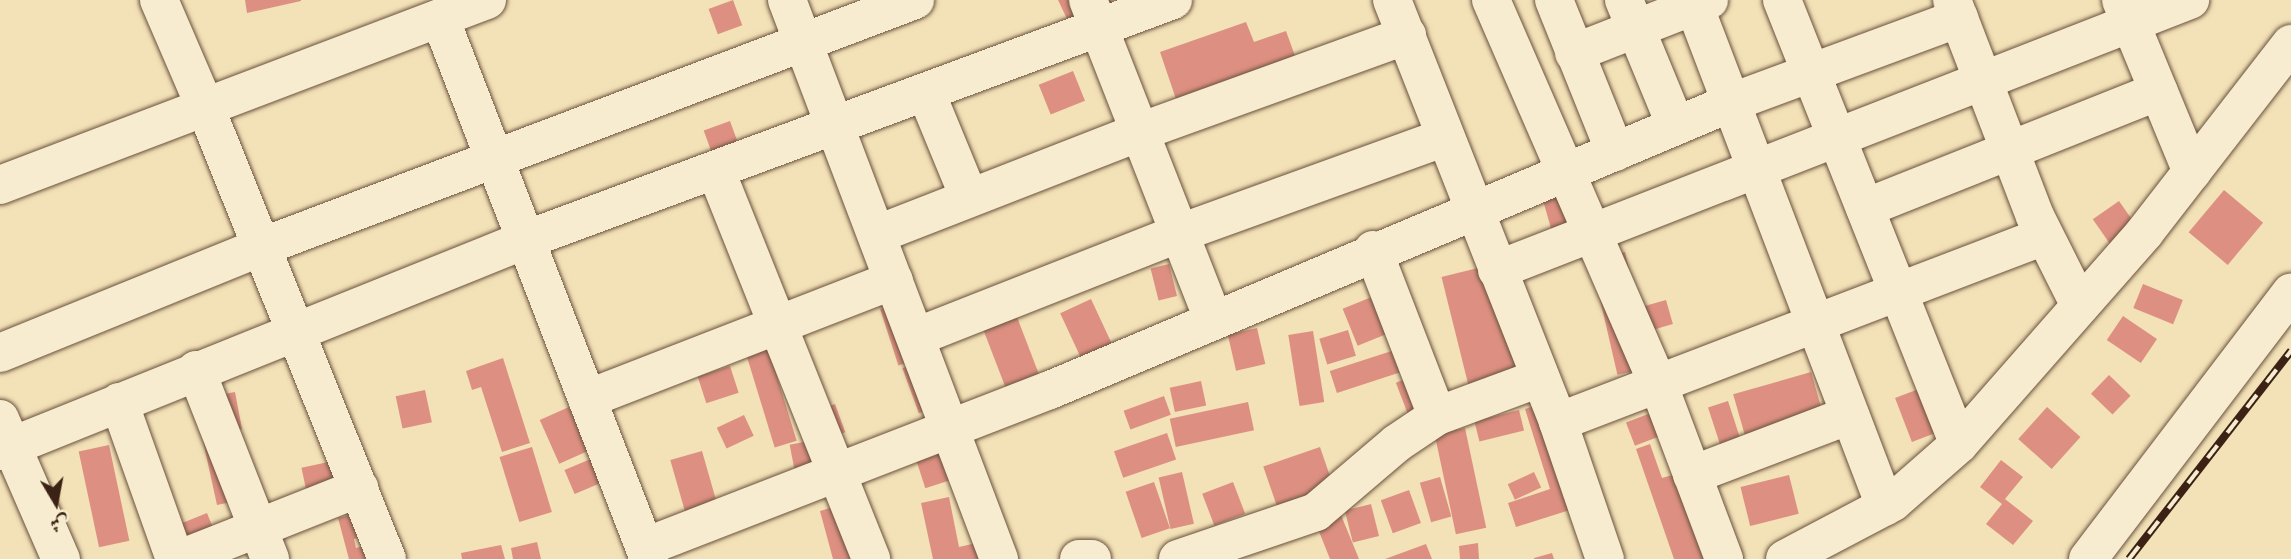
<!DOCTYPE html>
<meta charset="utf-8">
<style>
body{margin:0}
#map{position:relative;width:2291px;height:559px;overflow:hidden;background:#f3e1b7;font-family:"IM FELL Double Pica",Amiri,serif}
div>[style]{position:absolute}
.building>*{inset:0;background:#dd9082;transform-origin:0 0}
.roads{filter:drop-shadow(0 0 2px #69523d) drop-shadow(0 0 2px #69523d)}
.street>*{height:38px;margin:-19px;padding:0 19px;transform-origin:19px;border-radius:19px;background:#f7ecd0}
.secondary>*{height:38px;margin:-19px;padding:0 19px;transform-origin:19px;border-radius:19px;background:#f7ecd0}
.rail>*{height:8px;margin-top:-4px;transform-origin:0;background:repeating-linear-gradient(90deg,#f7ecd0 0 16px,#3b2214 0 32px);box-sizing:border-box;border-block:2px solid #3b2214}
span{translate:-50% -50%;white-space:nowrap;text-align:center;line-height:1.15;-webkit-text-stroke:7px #f7ecd0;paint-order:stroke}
.north{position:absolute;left:21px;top:468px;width:70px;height:70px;-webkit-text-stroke:5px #f7ecd0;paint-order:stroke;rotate:170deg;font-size:19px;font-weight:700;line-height:28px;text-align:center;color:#3b2214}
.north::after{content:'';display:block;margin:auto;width:24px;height:32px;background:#3b2214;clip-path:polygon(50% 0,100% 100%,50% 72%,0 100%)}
</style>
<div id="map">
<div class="building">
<i style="clip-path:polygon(245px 0,301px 0,301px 1px,247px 13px)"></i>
<i style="left:733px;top:0;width:27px;height:26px;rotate:70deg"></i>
<i style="clip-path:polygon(1058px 0,1110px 0,1113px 5px,1070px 25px)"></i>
<i style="clip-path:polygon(1246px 22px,1254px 42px,1286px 31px,1298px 64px,1178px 105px,1160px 52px)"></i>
<i style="left:1073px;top:71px;width:32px;height:37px;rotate:68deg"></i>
<i style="left:730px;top:121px;width:32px;height:28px;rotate:70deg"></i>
<i style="left:1571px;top:182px;width:45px;height:32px;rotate:74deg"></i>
<i style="left:2224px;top:190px;width:51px;height:55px;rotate:40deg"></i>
<i style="left:2119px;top:201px;width:32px;height:32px;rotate:55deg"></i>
<i style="left:1625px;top:252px;width:118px;height:35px;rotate:77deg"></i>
<i style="left:1169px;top:264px;width:33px;height:19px;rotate:76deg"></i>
<i style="left:1490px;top:265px;width:121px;height:50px;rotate:76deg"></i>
<i style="left:2143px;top:284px;width:43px;height:26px;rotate:22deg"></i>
<i style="left:1389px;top:290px;width:40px;height:50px;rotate:68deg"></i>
<i style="left:1091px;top:299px;width:53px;height:34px;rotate:65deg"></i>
<i style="left:1666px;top:300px;width:25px;height:24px;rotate:74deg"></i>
<i style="left:903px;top:302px;width:59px;height:24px;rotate:72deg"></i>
<i style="left:2123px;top:316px;width:41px;height:29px;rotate:34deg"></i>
<i style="left:1017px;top:317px;width:65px;height:36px;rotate:69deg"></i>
<i style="left:1257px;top:328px;width:37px;height:30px;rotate:77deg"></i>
<i style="left:1348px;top:330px;width:27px;height:30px;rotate:73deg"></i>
<i style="left:1313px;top:331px;width:72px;height:25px;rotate:81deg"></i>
<i style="left:768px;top:347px;width:98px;height:23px;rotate:73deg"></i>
<i style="left:1404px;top:347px;width:23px;height:78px;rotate:72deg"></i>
<i style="clip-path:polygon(503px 358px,530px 443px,502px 452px,481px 387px,472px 390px,466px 371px)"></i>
<i style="left:925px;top:360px;width:48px;height:24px;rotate:70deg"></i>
<i style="left:730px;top:366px;width:28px;height:34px;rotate:72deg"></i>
<i style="left:1811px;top:372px;width:46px;height:81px;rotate:74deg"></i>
<i style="left:2109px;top:375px;width:30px;height:26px;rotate:44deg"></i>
<i style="left:1408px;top:378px;width:36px;height:13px;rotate:69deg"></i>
<i style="left:1201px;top:381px;width:25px;height:32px;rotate:78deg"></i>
<i style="left:1924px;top:387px;width:47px;height:31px;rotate:69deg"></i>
<i style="left:425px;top:390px;width:33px;height:30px;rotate:78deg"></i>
<i style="clip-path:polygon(235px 392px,242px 429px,226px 433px,241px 500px,217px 505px,194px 400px)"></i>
<i style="left:1164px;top:396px;width:20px;height:43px;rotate:70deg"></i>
<i style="left:1682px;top:401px;width:25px;height:60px;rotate:69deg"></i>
<i style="left:1728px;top:401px;width:44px;height:21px;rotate:72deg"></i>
<i style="left:1248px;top:402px;width:29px;height:80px;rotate:78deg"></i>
<i style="left:835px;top:404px;width:30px;height:19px;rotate:70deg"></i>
<i style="clip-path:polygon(1540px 404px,1573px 509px,1516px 527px,1508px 503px,1550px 489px,1525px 409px)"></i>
<i style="left:569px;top:407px;width:48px;height:32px;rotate:66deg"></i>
<i style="left:2047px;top:407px;width:45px;height:43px;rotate:42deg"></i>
<i style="left:1519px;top:410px;width:21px;height:46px;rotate:76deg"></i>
<i style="left:744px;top:415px;width:23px;height:30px;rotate:65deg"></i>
<i style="left:1465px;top:428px;width:102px;height:31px;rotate:78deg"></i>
<i style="left:1167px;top:433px;width:28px;height:56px;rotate:71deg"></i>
<i style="left:825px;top:438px;width:32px;height:36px;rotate:79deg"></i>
<i style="clip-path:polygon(1650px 444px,1662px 478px,1683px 472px,1715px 505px,1723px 501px,1740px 551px,1715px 559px,1674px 559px,1636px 449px)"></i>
<i style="left:109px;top:445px;width:98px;height:31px;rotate:78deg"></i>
<i style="left:532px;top:447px;width:68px;height:34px;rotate:73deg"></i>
<i style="left:1320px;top:447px;width:43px;height:60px;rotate:71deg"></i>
<i style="left:702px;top:451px;width:70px;height:33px;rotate:74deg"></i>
<i style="left:949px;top:451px;width:28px;height:34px;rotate:72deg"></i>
<i style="left:366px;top:454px;width:40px;height:66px;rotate:78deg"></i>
<i style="left:593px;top:458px;width:26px;height:31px;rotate:67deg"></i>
<i style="clip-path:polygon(2001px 460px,2023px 477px,2005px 499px,2033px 521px,2013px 545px,1986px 524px,2002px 504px,1980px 487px)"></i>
<i style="left:1182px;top:472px;width:53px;height:24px;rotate:77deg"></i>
<i style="left:1534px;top:472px;width:17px;height:29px;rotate:65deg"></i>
<i style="left:1789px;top:475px;width:40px;height:50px;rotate:76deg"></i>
<i style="left:1440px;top:477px;width:41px;height:21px;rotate:74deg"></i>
<i style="left:1154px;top:482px;width:49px;height:30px;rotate:71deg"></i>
<i style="left:1233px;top:482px;width:34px;height:33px;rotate:69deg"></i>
<i style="left:1409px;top:490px;width:35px;height:30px;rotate:70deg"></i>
<i style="clip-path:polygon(949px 497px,959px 547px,994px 539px,998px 559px,933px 559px,921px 503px)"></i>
<i style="clip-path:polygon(851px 502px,867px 559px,833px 559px,820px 511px)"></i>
<i style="left:1371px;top:504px;width:33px;height:27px;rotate:76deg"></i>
<i style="clip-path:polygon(379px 508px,385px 531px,354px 539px,356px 548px,378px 542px,383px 559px,349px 559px,338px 518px)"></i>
<i style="left:207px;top:513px;width:35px;height:30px;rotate:68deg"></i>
<i style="clip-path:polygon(1341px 515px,1359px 559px,1330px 559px,1316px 524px)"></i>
<i style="clip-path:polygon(537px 542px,541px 559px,513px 559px,511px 548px)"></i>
<i style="clip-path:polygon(1478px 543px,1479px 559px,1460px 559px,1459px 546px)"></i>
<i style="clip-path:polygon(1426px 544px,1432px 559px,1385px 559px)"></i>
<i style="clip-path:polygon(501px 545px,505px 559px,462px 559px,461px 553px)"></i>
<i style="clip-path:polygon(1552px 553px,1554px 559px,1534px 559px,1534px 558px)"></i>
</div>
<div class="roads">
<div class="street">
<i style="left:787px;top:0;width:598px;rotate:69.23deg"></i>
<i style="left:1088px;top:0;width:343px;rotate:68.6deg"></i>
<i style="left:1392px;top:0;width:453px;rotate:68.5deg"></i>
<i style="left:1558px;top:422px;width:145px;rotate:71.1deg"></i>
<i style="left:1491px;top:0;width:421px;rotate:66.5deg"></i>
<i style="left:1659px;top:386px;width:185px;rotate:69.4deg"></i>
<i style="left:1554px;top:0;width:164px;rotate:68.1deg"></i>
<i style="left:1624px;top:0;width:136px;rotate:67.6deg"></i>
<i style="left:1692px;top:0;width:542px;rotate:69.12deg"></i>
<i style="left:1782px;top:0;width:478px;rotate:68.3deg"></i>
<i style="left:1952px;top:0;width:231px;rotate:69deg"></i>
<i style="left:2035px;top:216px;width:98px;rotate:63.4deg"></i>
<i style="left:2121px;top:0;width:186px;rotate:67.6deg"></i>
<i style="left:440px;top:18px;width:580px;rotate:68.88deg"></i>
<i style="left:1574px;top:53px;width:145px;rotate:-21.4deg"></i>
<i style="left:927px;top:95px;width:110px;rotate:67.6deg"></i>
<i style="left:206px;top:109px;width:485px;rotate:68.1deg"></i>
<i style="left:716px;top:171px;width:418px;rotate:68.2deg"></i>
<i style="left:1865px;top:208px;width:316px;rotate:-21.7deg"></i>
<i style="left:878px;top:234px;width:283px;rotate:-21.3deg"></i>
<i style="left:1142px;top:131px;width:282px;rotate:-19.9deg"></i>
<i style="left:1373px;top:250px;width:178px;rotate:68.9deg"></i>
<i style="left:1497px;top:270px;width:744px;rotate:-21.29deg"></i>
<i style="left:916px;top:337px;width:284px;rotate:-21.5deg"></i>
<i style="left:1180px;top:233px;width:282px;rotate:-19.9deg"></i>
<i style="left:0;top:353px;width:285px;rotate:-22.1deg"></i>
<i style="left:264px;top:246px;width:696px;rotate:-20.7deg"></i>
<i style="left:196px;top:370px;width:203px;rotate:68.6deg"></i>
<i style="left:587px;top:399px;width:329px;rotate:-21.2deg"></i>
<i style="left:119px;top:402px;width:167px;rotate:70.4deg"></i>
<i style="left:0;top:419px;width:153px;rotate:66.5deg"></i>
<i style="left:1558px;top:422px;width:520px;rotate:-20.94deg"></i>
<i style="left:0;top:451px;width:566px;rotate:-21.9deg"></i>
<i style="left:525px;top:240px;width:691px;rotate:-20.32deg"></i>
<i style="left:1692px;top:475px;width:169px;rotate:-20.8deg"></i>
<i style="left:645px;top:547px;width:434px;rotate:-21.2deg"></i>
<i style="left:1050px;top:390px;width:743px;rotate:-22.87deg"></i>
<i style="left:1735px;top:101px;width:239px;rotate:-20.3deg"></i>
<i style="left:180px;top:559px;width:193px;rotate:-21.6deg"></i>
<i style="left:1079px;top:559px;width:13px"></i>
<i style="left:1178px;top:559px;width:146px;rotate:-18.8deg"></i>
<i style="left:1316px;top:512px;width:106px;rotate:-40.4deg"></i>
<i style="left:1397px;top:443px;width:48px;rotate:-34deg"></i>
<i style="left:1437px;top:416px;width:110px;rotate:-20.3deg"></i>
<i style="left:1785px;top:559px;width:122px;rotate:-27.8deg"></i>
<i style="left:1893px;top:502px;width:88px;rotate:-41.3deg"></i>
<i style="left:1959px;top:444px;width:282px;rotate:-48.7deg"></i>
<i style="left:2145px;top:232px;width:238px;rotate:-52.2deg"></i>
<i style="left:2088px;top:559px;width:335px;rotate:-52.7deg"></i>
</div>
<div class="secondary">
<i style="left:159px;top:0;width:119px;rotate:66.7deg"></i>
<i style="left:0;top:185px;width:521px;rotate:-20.8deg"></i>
</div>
</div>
<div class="rail">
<i style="left:2129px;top:559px;width:264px;rotate:-52.1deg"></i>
</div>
<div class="north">ش</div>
</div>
